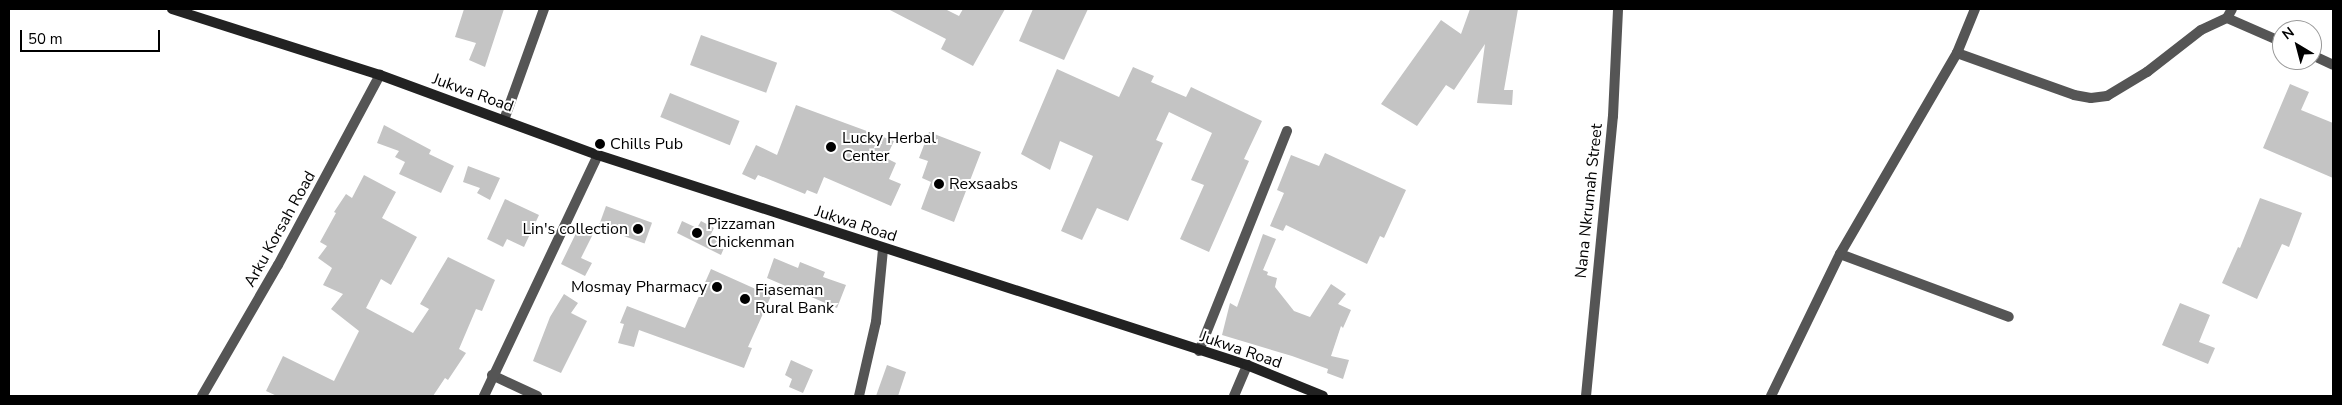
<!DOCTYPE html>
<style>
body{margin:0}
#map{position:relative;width:2342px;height:405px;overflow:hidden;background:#fff;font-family:"Nunito Sans",sans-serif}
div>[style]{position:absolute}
.building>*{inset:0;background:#c4c4c4;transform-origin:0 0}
.street>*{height:10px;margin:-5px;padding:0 5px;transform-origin:5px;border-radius:5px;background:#555}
.secondary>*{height:10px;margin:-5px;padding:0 5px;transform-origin:5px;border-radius:5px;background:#222}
.dots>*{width:14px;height:14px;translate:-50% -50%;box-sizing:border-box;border:2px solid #fff;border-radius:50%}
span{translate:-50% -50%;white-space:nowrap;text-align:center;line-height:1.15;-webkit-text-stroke:4px #fff;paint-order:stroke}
.street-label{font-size:16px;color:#000}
.poi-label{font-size:16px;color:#000}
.left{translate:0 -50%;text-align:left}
.right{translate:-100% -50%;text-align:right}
.frame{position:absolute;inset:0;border:10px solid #000;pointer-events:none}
.north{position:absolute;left:2272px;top:20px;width:50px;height:50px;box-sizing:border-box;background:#fff;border:1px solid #999;border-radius:50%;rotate:323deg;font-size:14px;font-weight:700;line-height:20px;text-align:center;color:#000}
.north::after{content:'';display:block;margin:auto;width:18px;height:22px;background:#000;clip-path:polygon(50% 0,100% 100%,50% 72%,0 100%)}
.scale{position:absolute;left:20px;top:30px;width:140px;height:22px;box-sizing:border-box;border:2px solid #000;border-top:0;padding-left:6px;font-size:15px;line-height:18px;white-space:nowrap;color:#000;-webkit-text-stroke:4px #fff;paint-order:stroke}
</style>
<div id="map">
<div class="building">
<i style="clip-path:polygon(464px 9px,504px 9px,485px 67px,469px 60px,476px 43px,455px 37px)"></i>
<i style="clip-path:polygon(888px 9px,945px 9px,959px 16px,963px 9px,1005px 9px,973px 66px,941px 49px,946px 39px)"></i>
<i style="clip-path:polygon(1033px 9px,1088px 9px,1064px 60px,1019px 41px)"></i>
<i style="clip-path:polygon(1470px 9px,1518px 9px,1504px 90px,1513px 90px,1512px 105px,1477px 103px,1485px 44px,1454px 90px,1446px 85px,1417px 126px,1381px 104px,1441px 20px,1461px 34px)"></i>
<i style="left:701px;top:35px;width:81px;height:32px;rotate:20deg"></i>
<i style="clip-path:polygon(1133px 67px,1154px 76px,1151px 82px,1186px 97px,1191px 87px,1262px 121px,1244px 159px,1249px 161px,1209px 252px,1180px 239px,1204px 185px,1191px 180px,1212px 133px,1169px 112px,1156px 140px,1163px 143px,1128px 221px,1097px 208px,1082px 240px,1061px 231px,1093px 156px,1060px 141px,1050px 170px,1021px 154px,1057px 69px,1119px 97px)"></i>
<i style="clip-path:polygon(2290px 84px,2309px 92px,2301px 110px,2333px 123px,2333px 178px,2263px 148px)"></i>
<i style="left:670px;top:93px;width:75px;height:26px;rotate:22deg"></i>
<i style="clip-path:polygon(796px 105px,894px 141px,886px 158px,896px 163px,889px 179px,901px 184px,891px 206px,824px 177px,817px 194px,807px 190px,805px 194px,758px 175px,755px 180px,742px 174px,756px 145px,777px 155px)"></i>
<i style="clip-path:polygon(384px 125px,431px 150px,429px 154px,454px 166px,441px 193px,399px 174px,405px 162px,395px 157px,399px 151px,377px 143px)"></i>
<i style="clip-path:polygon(929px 132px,981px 152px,954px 222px,921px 209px,931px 182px,922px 178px,928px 161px,919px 158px)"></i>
<i style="clip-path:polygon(1325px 153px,1406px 190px,1384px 238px,1380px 236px,1367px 264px,1286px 225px,1283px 231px,1270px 226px,1284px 193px,1277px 190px,1291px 155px,1319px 166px)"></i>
<i style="clip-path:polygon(468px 166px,500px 178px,490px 200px,477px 193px,480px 188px,463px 182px)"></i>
<i style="clip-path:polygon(364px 175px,396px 192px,382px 218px,417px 237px,391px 285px,381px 279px,366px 308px,413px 333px,429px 309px,420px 304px,448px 257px,495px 280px,482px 311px,476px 309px,459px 349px,466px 353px,448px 380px,445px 378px,433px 396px,277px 396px,266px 391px,283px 356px,334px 381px,359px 331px,331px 309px,343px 294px,323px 285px,332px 268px,318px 258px,327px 246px,320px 242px,336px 213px,334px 212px,346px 194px,352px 198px)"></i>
<i style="clip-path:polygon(2260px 198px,2302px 213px,2289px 247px,2282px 244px,2257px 299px,2222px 283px,2238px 247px,2240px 248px)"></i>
<i style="clip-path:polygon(505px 199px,539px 215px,524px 247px,507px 239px,503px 247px,487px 239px)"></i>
<i style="left:606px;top:206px;width:49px;height:22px;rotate:20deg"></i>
<i style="clip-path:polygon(682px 221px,697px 228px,701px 221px,714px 228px,711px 234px,727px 241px,721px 255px,677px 233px)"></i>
<i style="clip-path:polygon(579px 227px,593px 234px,581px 258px,592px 263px,585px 276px,561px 264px)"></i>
<i style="clip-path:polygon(1263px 234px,1276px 239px,1263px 270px,1268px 272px,1267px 275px,1277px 278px,1275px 287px,1294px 311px,1310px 317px,1331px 284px,1346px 294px,1338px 304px,1351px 310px,1343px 328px,1341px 326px,1331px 356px,1349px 360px,1343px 379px,1327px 373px,1328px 369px,1292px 356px,1222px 335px,1230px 303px,1237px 307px)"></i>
<i style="clip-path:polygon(774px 258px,798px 268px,800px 262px,825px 272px,823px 277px,846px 285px,837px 308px,767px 278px)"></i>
<i style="clip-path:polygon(711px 269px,771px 296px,748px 347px,752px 348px,744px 368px,639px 330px,634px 347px,618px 343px,624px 324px,620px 323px,627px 306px,685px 328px)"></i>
<i style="clip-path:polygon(564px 294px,578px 303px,571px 313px,587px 321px,561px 373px,533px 361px,550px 317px)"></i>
<i style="clip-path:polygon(2180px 303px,2210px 315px,2199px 342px,2215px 348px,2208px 364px,2162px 345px)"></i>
<i style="clip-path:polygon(791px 360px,813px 370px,803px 393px,789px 387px,792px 379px,785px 375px)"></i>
<i style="clip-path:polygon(887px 365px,906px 372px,898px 396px,876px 396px)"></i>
</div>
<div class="street">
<i style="left:2227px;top:18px;width:10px;rotate:-61deg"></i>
<i style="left:1957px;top:53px;width:124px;rotate:19.7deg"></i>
<i style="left:2074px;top:95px;width:17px;rotate:10deg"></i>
<i style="left:2091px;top:98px;width:16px;rotate:-7deg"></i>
<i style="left:2107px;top:96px;width:47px;rotate:-31deg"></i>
<i style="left:2147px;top:72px;width:68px;rotate:-37.9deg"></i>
<i style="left:2201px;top:30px;width:29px;rotate:-25deg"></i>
<i style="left:2227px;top:18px;width:60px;rotate:23.6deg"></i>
<i style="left:2312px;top:55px;width:23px;rotate:25deg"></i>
<i style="left:504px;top:120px;width:118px;rotate:-70.2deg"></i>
<i style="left:1840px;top:254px;width:180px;rotate:20.4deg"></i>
<i style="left:1199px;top:351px;width:237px;rotate:-68.2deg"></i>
<i style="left:492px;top:375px;width:50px;rotate:25deg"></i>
<i style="left:202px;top:396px;width:151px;rotate:-59.9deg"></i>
<i style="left:278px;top:265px;width:216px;rotate:-61.8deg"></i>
<i style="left:484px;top:396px;width:267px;rotate:-64.7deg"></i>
<i style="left:859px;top:396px;width:76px;rotate:-77.1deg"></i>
<i style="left:876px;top:322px;width:73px;rotate:-84.5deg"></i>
<i style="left:1234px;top:396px;width:34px;rotate:-67deg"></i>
<i style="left:1586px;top:396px;width:281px;rotate:-84.5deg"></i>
<i style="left:1613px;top:116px;width:107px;rotate:-87.3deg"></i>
<i style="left:1771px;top:396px;width:158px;rotate:-64.1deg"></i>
<i style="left:1840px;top:254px;width:233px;rotate:-59.8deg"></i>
<i style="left:1957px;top:53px;width:48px;rotate:-67.8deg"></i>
</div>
<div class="secondary">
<i style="left:172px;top:9px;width:218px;rotate:17.6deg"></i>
<i style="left:380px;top:75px;width:232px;rotate:20.2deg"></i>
<i style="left:598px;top:155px;width:682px;rotate:17.93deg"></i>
<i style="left:1247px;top:365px;width:82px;rotate:22.2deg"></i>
</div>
<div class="dots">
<i style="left:600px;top:144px;background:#000"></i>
<i style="left:831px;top:147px;background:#000"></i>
<i style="left:939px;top:184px;background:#000"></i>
<i style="left:638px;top:229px;background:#000"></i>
<i style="left:697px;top:233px;background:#000"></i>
<i style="left:717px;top:287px;background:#000"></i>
<i style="left:745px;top:299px;background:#000"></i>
</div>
<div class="street-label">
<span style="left:473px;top:93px;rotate:20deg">Jukwa Road</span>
<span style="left:1589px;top:201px;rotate:-84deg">Nana Nkrumah Street</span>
<span style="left:856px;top:224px;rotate:18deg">Jukwa Road</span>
<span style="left:280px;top:229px;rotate:-61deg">Arku Korsah Road</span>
<span style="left:1241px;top:350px;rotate:19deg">Jukwa Road</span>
</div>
<div class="poi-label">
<span class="left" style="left:842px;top:147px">Lucky Herbal<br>Center</span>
<span class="left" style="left:610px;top:144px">Chills Pub</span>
<span class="left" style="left:949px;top:184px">Rexsaabs</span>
<span class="left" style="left:707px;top:233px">Pizzaman<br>Chickenman</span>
<span class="right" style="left:628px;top:229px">Lin's collection</span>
<span class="right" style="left:707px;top:287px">Mosmay Pharmacy</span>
<span class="left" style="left:755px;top:299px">Fiaseman<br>Rural Bank</span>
</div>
<div class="frame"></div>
<div class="north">N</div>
<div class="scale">50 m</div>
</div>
